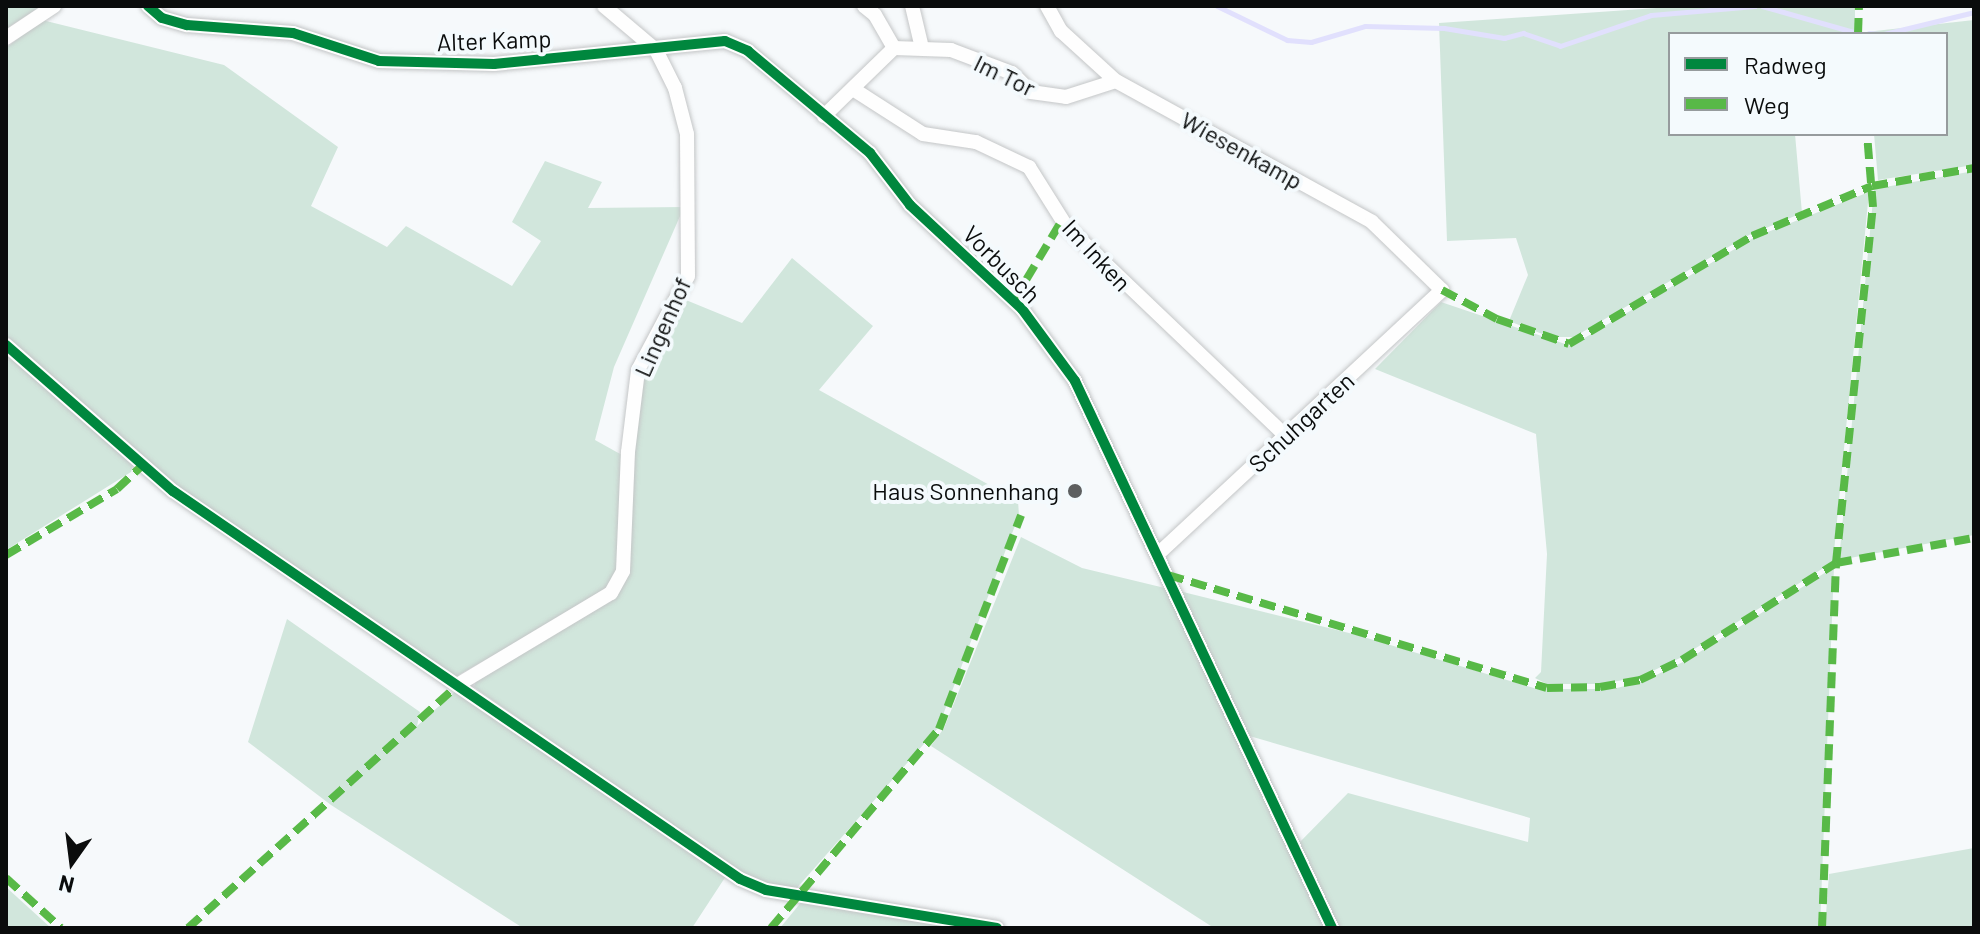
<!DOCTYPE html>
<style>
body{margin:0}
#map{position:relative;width:1980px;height:934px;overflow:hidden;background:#f6f9fb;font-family:Barlow,sans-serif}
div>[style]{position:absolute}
.green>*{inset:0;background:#d1e6dc}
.stream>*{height:5px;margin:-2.5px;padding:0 2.5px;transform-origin:2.5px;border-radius:2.5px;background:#e1e0fd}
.roads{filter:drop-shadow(0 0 2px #c4c6c7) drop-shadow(0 0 2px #c4c6c7)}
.minor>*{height:14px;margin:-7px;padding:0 7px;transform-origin:7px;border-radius:7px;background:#fefefe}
.quiet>*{height:8px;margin-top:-4px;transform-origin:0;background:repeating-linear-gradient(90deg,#58b947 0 16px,transparent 0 24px)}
.cycleway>*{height:10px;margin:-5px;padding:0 5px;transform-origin:5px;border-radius:5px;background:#00873e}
.dots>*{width:22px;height:22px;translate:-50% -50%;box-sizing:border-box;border:4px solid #f4fafd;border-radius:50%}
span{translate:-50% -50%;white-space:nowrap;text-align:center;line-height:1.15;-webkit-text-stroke:8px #f4fafd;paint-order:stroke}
.street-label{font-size:24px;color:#0a0c0c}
.poi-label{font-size:24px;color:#0a0c0c}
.right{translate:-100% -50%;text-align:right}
.frame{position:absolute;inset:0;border:8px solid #0a0c0c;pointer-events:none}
.legend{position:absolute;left:1668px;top:32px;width:280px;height:104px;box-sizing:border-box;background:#f4fafd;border:2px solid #969b9d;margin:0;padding:10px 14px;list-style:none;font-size:24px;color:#0a0c0c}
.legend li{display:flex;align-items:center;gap:16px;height:40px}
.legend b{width:40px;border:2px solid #969b9d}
.north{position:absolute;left:32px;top:822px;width:80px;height:80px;-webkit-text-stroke:6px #f4fafd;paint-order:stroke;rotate:194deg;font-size:22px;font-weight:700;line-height:32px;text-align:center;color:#0a0c0c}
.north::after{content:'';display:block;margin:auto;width:28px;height:36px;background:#0a0c0c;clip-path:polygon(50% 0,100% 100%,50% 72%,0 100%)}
</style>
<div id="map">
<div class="green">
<i style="clip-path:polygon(6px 6px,41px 6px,6px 29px)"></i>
<i style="clip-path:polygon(1685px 6px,1855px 6px,1855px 34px,1670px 34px,1670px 134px,1795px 134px,1802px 213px,1749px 235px,1574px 337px,1550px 337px,1509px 321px,1528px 275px,1516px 238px,1447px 241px,1439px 23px)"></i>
<i style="clip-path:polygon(42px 20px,224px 65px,338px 147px,311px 206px,387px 247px,406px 226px,512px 286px,541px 241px,512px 222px,545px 161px,602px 182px,588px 208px,684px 207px,614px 367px,595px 440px,622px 455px,620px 570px,607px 591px,455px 677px,175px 487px,6px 338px,6px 48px)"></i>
<i style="clip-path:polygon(1974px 20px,1974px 165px,1878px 180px,1874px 134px,1946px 134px,1946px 34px,1866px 32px)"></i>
<i style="clip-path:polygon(1974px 171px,1974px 535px,1839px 560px,1874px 189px)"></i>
<i style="clip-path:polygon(1869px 192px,1833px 562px,1680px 658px,1640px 677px,1601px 684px,1547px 684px,1535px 678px,1541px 672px,1547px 554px,1536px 434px,1375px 369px,1441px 302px,1571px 346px,1755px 237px)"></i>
<i style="clip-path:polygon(792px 258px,873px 326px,819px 390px,1018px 501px,1019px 515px,938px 728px,796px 889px,750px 880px,474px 687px,476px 681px,614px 593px,642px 370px,681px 298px,742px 323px)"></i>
<i style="clip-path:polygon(6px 350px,133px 465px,131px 472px,6px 550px)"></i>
<i style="clip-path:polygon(1021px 537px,1082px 568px,1169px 589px,1327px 928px,1214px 928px,931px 746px,944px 728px)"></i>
<i style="clip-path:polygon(1834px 567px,1820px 928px,1339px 928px,1298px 844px,1348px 793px,1528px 842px,1530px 818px,1246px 735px,1179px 591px,1357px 635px,1537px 689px,1613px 689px,1644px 681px,1687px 660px)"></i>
<i style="clip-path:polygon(287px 619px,420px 712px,417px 726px,459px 688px,726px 876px,692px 928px,523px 928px,331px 805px,248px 742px)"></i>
<i style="clip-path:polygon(1974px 848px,1974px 928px,1825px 928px,1829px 874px)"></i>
<i style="clip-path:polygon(6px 887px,51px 928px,6px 928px)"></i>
<i style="clip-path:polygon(803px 900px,953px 918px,1007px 928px,780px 928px)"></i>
</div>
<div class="stream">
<i style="left:1217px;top:6px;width:78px;rotate:25.9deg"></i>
<i style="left:1287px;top:40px;width:24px;rotate:5deg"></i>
<i style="left:1311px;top:42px;width:56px;rotate:-16.5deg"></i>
<i style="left:1365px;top:26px;width:79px;rotate:1.5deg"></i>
<i style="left:1444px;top:28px;width:61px;rotate:9.5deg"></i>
<i style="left:1504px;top:38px;width:20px;rotate:-15deg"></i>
<i style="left:1523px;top:33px;width:39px;rotate:19deg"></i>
<i style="left:1560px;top:46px;width:96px;rotate:-18.8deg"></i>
<i style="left:1651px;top:15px;width:104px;rotate:-4.9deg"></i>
<i style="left:1762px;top:6px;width:95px;rotate:15.9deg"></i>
<i style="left:1869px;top:33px;width:11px;rotate:5deg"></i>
<i style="left:1884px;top:34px;width:93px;rotate:-13.7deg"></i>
</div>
<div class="roads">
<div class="minor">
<i style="left:148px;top:6px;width:18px;rotate:41deg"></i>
<i style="left:162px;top:18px;width:26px;rotate:16deg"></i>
<i style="left:187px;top:25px;width:106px;rotate:4.3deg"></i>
<i style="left:293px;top:33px;width:90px;rotate:18deg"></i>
<i style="left:379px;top:61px;width:115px;rotate:1.5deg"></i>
<i style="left:494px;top:64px;width:232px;rotate:-5.7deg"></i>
<i style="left:725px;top:41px;width:25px;rotate:23deg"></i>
<i style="left:748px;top:51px;width:159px;rotate:39.9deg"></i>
<i style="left:870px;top:153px;width:66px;rotate:52.4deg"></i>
<i style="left:910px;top:205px;width:153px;rotate:42.9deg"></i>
<i style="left:1022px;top:309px;width:89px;rotate:53.6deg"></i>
<i style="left:1075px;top:381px;width:604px;rotate:64.83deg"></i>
<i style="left:864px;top:6px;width:14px;rotate:39deg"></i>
<i style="left:875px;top:15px;width:38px;rotate:60deg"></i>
<i style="left:912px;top:6px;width:43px;rotate:76.6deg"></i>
<i style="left:1047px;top:6px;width:29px;rotate:61deg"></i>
<i style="left:1061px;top:31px;width:74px;rotate:42.3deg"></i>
<i style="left:1116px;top:81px;width:292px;rotate:28.8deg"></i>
<i style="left:1372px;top:222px;width:98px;rotate:44.2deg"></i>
<i style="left:1442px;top:290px;width:386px;rotate:137.1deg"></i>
<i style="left:6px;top:38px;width:58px;rotate:-33.7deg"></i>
<i style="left:853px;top:89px;width:83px;rotate:32.7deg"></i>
<i style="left:923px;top:134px;width:54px;rotate:8.6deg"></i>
<i style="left:976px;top:142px;width:59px;rotate:25.3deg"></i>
<i style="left:1029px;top:167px;width:70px;rotate:57.9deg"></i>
<i style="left:1066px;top:226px;width:304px;rotate:43.7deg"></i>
<i style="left:824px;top:116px;width:98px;rotate:-44.2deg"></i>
<i style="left:894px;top:48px;width:57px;rotate:2deg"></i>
<i style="left:951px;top:50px;width:65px;rotate:20.7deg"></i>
<i style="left:1012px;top:73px;width:27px;rotate:45deg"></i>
<i style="left:1031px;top:92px;width:35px;rotate:8deg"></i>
<i style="left:1066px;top:97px;width:52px;rotate:-17.7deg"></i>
<i style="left:6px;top:345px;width:222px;rotate:41.2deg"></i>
<i style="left:173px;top:491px;width:687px;rotate:34.38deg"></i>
<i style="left:740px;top:879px;width:28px;rotate:23deg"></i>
<i style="left:766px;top:890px;width:234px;rotate:9.3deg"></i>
<i style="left:459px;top:684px;width:177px;rotate:-30.9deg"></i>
<i style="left:611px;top:593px;width:25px;rotate:-61deg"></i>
<i style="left:623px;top:571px;width:119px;rotate:-87.6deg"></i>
<i style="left:628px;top:452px;width:83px;rotate:-83deg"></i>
<i style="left:638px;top:370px;width:106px;rotate:-62deg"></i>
<i style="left:688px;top:276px;width:142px;rotate:-90.4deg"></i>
<i style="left:687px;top:134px;width:48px;rotate:-104.6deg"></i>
<i style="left:675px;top:88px;width:42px;rotate:-116.6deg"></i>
<i style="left:656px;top:50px;width:68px;rotate:-139.8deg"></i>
</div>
</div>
<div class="quiet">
<i style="left:1858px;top:34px;width:28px;rotate:-88deg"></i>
<i style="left:1442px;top:290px;width:62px;rotate:27.8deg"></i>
<i style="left:1497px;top:319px;width:76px;rotate:19.1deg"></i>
<i style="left:1569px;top:344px;width:212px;rotate:-30.5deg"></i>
<i style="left:1752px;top:236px;width:130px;rotate:-22.6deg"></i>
<i style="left:1872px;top:186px;width:104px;rotate:-10deg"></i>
<i style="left:1014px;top:300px;width:93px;rotate:-59deg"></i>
<i style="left:6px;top:555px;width:129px;rotate:-30.7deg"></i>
<i style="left:117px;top:489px;width:33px;rotate:-43deg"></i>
<i style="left:1168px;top:575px;width:395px;rotate:16.6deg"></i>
<i style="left:1547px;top:688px;width:53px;rotate:-1.1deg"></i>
<i style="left:1600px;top:687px;width:41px;rotate:-9.9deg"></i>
<i style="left:1640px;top:680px;width:47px;rotate:-25.5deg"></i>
<i style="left:1682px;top:660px;width:182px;rotate:-32.2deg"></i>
<i style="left:1836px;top:563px;width:140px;rotate:-10.3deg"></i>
<i style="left:6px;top:878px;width:74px;rotate:42.3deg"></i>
<i style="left:188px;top:928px;width:365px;rotate:-42deg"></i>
<i style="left:771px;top:928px;width:260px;rotate:-49.8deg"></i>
<i style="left:939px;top:729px;width:229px;rotate:-69deg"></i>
<i style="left:1822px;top:928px;width:365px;rotate:-87.8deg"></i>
<i style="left:1836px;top:563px;width:358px;rotate:-84.1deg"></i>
<i style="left:1873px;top:207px;width:73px;rotate:-94.7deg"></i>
</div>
<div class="cycleway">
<i style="left:148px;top:6px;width:18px;rotate:41deg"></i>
<i style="left:162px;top:18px;width:26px;rotate:16deg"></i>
<i style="left:187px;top:25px;width:106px;rotate:4.3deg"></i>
<i style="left:293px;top:33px;width:90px;rotate:18deg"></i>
<i style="left:379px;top:61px;width:115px;rotate:1.5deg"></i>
<i style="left:494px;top:64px;width:232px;rotate:-5.7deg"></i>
<i style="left:725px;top:41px;width:25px;rotate:23deg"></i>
<i style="left:748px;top:51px;width:159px;rotate:39.9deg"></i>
<i style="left:870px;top:153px;width:66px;rotate:52.4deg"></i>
<i style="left:910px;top:205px;width:153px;rotate:42.9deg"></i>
<i style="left:1022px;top:309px;width:89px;rotate:53.6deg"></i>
<i style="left:1075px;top:381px;width:604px;rotate:64.83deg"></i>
<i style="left:6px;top:345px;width:222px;rotate:41.2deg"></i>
<i style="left:173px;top:491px;width:687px;rotate:34.38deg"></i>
<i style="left:740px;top:879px;width:28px;rotate:23deg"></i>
<i style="left:766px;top:890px;width:234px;rotate:9.3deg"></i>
</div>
<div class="dots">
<i style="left:1075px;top:491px;background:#5d5f60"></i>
</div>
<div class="street-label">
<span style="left:494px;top:40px;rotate:-2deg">Alter Kamp</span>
<span style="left:1005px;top:75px;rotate:26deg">Im Tor</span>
<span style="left:1242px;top:150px;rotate:29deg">Wiesenkamp</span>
<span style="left:1097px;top:255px;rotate:47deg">Im Inken</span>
<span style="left:1002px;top:264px;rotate:45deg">Vorbusch</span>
<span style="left:662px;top:327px;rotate:-66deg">Lingenhof</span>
<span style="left:1301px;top:422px;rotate:-43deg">Schuhgarten</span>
</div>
<div class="poi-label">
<span class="right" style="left:1059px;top:491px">Haus Sonnenhang</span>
</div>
<div class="frame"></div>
<ul class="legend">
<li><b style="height:10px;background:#00873e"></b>Radweg</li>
<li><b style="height:10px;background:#58b947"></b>Weg</li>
</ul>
<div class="north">N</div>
</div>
